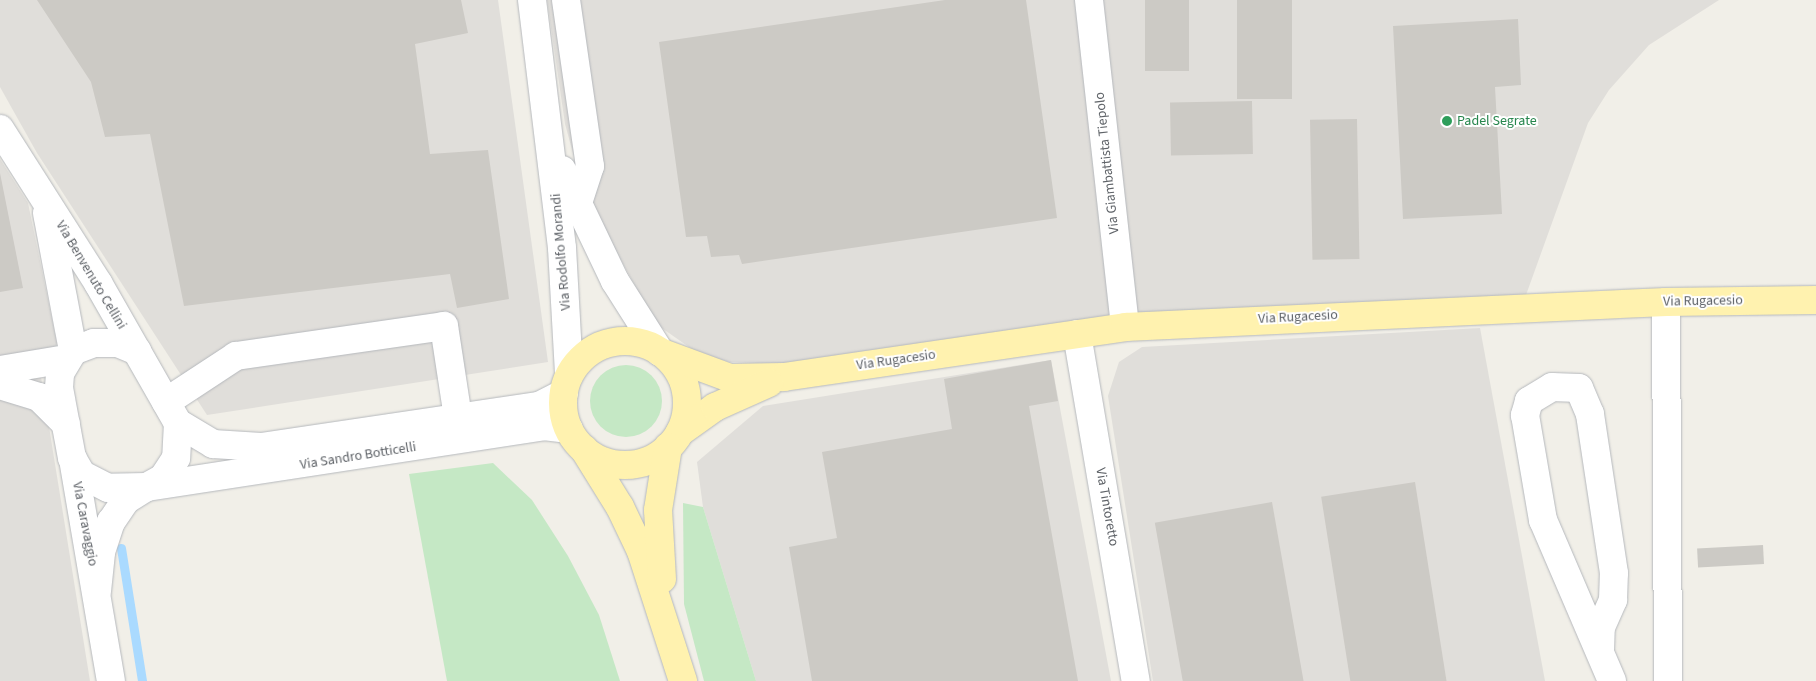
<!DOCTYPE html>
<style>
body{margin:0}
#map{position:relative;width:1816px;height:681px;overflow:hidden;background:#f1efe8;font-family:"Source Sans 3",sans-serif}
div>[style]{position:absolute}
.industrial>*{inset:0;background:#e0deda}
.green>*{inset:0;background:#c5e8c5}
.round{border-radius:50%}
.stream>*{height:9px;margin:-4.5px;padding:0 4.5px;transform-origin:4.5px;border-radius:4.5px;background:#aadaff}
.building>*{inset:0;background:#cccac5;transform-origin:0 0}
.roads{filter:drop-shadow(0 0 1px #b5b8bc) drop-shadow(0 0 1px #b5b8bc)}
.minor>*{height:28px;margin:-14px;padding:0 14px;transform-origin:14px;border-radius:14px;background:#fff}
.major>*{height:28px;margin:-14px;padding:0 14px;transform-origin:14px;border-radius:14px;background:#fff2af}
.major>.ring{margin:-14px;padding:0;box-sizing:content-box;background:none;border:28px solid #fff2af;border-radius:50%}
.dots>*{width:14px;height:14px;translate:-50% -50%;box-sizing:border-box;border:2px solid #fff;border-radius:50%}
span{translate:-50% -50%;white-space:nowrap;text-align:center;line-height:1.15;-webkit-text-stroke:4px #fff;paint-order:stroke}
.leisure-label{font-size:14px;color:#27864d}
.left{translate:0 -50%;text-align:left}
.street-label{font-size:14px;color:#5f6368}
</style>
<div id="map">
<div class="industrial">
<i style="clip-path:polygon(0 0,498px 0,548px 362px,207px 415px,37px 153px,0 87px)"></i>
<i style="clip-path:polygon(547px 0,1719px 0,1649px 45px,1609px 90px,1588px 123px,1526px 295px,789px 364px,730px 362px,699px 354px,656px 324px,584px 193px,565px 124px)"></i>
<i style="clip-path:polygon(0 159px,28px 203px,57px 343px,41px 377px,90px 681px,0 681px)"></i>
<i style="clip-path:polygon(1480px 328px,1545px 681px,1153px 681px,1108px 396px,1119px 362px,1142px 347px)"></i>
<i style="clip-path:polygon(1051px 360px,1111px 681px,756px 681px,703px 507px,697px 462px,763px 406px)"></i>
</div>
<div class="green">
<i class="round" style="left:590px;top:365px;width:72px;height:72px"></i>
<i style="clip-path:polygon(493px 463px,532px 500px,568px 556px,599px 615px,620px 681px,447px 681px,409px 474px)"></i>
<i style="clip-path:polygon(683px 503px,703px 507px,756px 681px,704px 681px,684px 604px)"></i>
</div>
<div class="stream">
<i style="left:121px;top:548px;width:135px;rotate:81deg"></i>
</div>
<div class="building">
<i style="clip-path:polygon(37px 0,461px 0,468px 33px,415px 44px,430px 154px,488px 150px,509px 299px,457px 308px,450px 274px,184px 306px,150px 134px,105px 137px,91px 82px)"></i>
<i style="clip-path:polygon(945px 0,1026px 0,1057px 218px,742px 264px,739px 255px,711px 257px,707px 236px,686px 237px,659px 42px)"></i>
<i style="left:1145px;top:0;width:44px;height:71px"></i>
<i style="left:1237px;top:0;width:55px;height:99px"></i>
<i style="clip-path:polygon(1518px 19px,1521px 85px,1495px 87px,1502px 214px,1403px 219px,1393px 26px)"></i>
<i style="left:1252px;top:101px;width:53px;height:82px;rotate:89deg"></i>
<i style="left:1357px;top:119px;width:140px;height:47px;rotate:89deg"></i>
<i style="clip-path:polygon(0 173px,23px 288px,0 292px)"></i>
<i style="clip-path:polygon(1051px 360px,1058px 401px,1029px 406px,1078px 681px,812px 681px,789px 547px,837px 538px,822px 452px,952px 429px,944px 379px)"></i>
<i style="left:1415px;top:482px;width:202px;height:95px;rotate:81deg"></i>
<i style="left:1272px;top:502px;width:182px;height:119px;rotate:80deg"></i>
<i style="left:1763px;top:545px;width:19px;height:66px;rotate:87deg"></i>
</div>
<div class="roads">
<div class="minor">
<i style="left:532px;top:0;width:250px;rotate:83.1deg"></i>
<i style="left:562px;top:248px;width:127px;rotate:86.8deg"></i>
<i style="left:566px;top:0;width:168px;rotate:81.8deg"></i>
<i style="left:590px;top:166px;width:42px;rotate:108deg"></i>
<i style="left:1089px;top:0;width:329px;rotate:83.7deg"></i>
<i style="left:0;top:129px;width:183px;rotate:57.5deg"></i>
<i style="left:98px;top:283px;width:161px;rotate:60.3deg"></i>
<i style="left:178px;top:423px;width:35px;rotate:93deg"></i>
<i style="left:176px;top:458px;width:24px;rotate:123deg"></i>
<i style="left:163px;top:478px;width:18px;rotate:151deg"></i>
<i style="left:147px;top:487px;width:39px;rotate:179deg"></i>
<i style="left:108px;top:488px;width:29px;rotate:-153deg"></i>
<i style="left:82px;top:475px;width:20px;rotate:-120deg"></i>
<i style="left:72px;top:458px;width:71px;rotate:-100.5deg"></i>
<i style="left:59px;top:388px;width:15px;rotate:-86deg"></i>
<i style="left:60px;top:373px;width:26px;rotate:-59deg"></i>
<i style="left:73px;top:351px;width:22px;rotate:-21deg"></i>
<i style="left:94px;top:343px;width:24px"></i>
<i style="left:118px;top:343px;width:21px;rotate:23deg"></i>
<i style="left:562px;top:170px;width:123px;rotate:64.5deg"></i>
<i style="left:615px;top:281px;width:84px;rotate:57.6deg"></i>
<i style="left:47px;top:213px;width:140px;rotate:79.3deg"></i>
<i style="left:1666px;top:302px;width:379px;rotate:89.7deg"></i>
<i style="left:1077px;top:334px;width:352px;rotate:80.4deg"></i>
<i style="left:0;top:370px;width:67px;rotate:-9.5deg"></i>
<i style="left:0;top:385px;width:41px;rotate:17.1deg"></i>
<i style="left:39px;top:397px;width:38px;rotate:45deg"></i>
<i style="left:166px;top:402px;width:84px;rotate:-33.3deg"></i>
<i style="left:236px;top:356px;width:210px;rotate:-8.2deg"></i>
<i style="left:444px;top:326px;width:93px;rotate:81.3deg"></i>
<i style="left:178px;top:423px;width:41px;rotate:31deg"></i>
<i style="left:213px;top:444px;width:48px;rotate:3.6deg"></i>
<i style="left:261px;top:447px;width:281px;rotate:-8.4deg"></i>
<i style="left:539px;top:406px;width:28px;rotate:-27deg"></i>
<i style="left:73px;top:459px;width:225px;rotate:80.3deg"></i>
<i style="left:97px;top:591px;width:39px;rotate:-84deg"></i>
<i style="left:101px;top:552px;width:32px;rotate:-72deg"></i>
<i style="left:111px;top:522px;width:27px;rotate:-56deg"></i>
<i style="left:126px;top:500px;width:25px;rotate:-32deg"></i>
<i style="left:147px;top:487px;width:402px;rotate:-8.7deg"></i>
<i style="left:544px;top:426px;width:25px;rotate:7deg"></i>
<i style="left:1600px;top:650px;width:23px;rotate:-88deg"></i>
<i style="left:1601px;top:627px;width:30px;rotate:-66deg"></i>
<i style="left:1613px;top:600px;width:27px;rotate:-88deg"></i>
<i style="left:1614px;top:573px;width:161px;rotate:-98.6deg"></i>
<i style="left:1590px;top:414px;width:28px;rotate:-113deg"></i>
<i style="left:1579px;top:388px;width:27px;rotate:-178deg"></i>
<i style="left:1552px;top:387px;width:27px;rotate:149deg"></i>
<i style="left:1529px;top:401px;width:15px;rotate:106deg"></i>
<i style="left:1525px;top:415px;width:107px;rotate:80.3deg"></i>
<i style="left:1543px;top:520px;width:175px;rotate:66.8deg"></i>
</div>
<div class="major">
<i class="ring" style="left:563px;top:341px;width:96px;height:96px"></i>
<i style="left:660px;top:352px;width:75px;rotate:20.4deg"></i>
<i style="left:730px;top:378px;width:54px;rotate:-1.1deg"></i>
<i style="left:784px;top:377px;width:345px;rotate:-8.3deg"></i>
<i style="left:1125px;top:327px;width:542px;rotate:-2.65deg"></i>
<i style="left:1666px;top:302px;width:150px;rotate:-0.8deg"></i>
<i style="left:680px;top:432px;width:43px;rotate:-35.5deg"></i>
<i style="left:715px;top:407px;width:59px;rotate:-24deg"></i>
<i style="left:584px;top:449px;width:68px;rotate:58.2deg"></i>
<i style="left:620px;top:507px;width:49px;rotate:64.5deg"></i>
<i style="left:641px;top:551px;width:137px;rotate:72.1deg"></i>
<i style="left:662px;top:579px;width:69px;rotate:-93.3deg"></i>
<i style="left:658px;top:510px;width:64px;rotate:-81deg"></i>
</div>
</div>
<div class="dots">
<i style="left:1447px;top:121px;background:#2e9e5b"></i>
</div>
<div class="leisure-label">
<span class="left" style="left:1457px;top:121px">Padel Segrate</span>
</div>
<div class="street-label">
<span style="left:1107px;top:163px;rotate:-96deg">Via Giambattista Tiepolo</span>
<span style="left:561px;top:252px;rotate:-95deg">Via Rodolfo Morandi</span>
<span style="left:91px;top:275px;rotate:59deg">Via Benvenuto Cellini</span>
<span style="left:1703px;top:301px;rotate:-1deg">Via Rugacesio</span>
<span style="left:1298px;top:317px;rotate:-3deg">Via Rugacesio</span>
<span style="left:896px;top:360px;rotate:-8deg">Via Rugacesio</span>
<span style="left:358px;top:456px;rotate:-9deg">Via Sandro Botticelli</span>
<span style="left:1107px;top:507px;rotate:80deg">Via Tintoretto</span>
<span style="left:85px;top:524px;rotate:79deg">Via Caravaggio</span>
</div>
</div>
